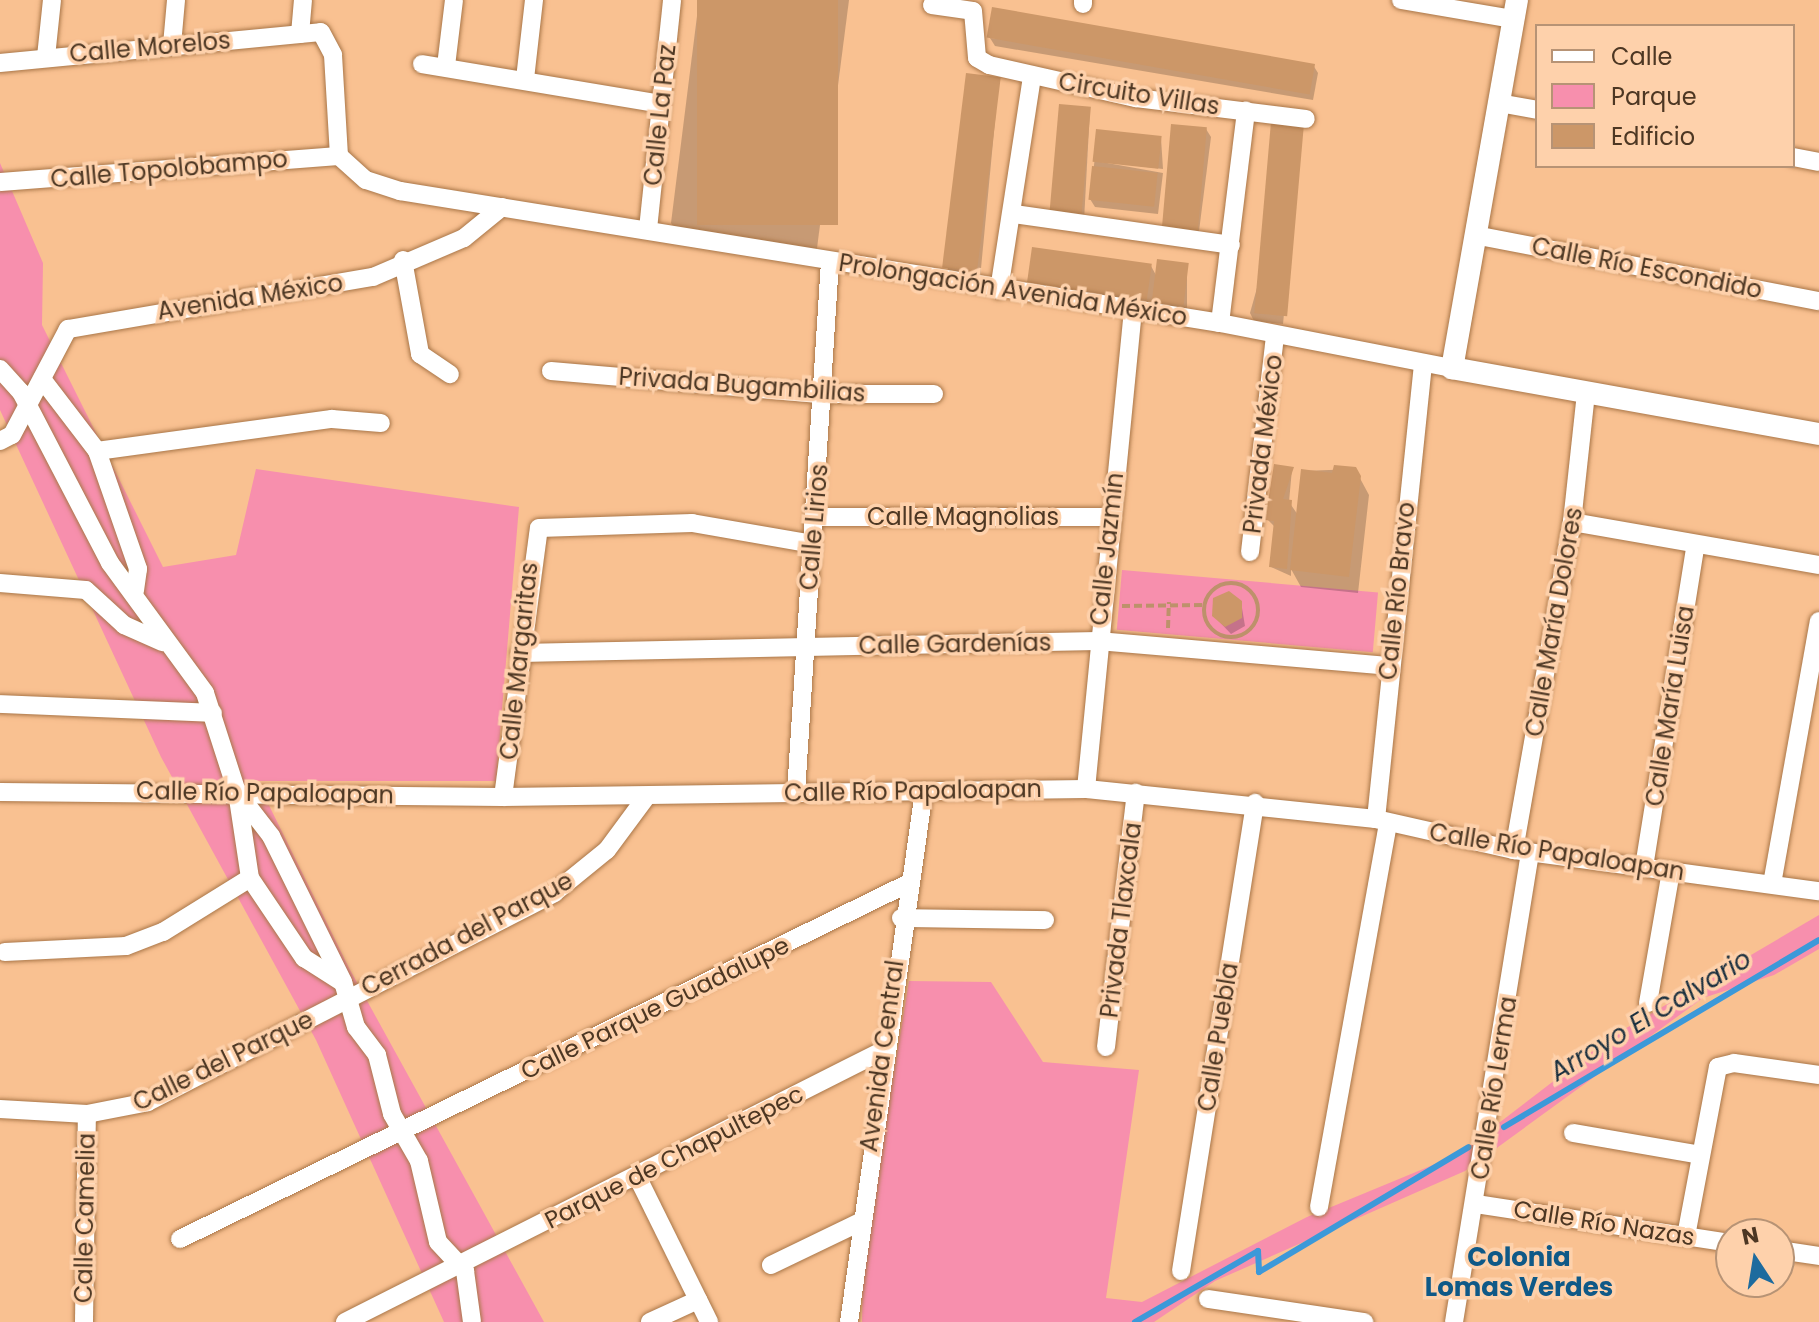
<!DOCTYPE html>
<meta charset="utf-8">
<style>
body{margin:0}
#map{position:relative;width:1819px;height:1322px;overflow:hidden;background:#f9c191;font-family:Poppins,sans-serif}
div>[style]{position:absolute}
.green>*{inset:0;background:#f78fad;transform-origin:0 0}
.shadow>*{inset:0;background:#0003}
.stream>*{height:6px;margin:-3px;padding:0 3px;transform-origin:3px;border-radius:3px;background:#3c99d9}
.building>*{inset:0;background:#cc9768;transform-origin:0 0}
.path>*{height:4px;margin-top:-2px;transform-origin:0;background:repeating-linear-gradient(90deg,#bd916b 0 8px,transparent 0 12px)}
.path>.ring{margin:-2px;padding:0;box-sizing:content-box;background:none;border:4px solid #bd916b;border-radius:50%}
.roads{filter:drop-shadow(0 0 2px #a97648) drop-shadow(0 0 2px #a97648)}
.minor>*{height:18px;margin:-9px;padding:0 9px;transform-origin:9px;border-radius:9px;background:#fff}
.tertiary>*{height:22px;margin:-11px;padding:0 11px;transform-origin:11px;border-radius:11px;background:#fff}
span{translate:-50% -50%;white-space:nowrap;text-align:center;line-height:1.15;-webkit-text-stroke:7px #fed1ab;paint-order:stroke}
.street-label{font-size:24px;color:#4d3723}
.water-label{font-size:26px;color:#1b303f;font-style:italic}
.neighbourhood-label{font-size:26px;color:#0f5987;font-weight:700}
.legend{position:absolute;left:1535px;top:24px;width:260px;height:144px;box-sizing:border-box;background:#fed1ab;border:2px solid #b79375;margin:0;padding:10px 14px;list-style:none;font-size:24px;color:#4d3723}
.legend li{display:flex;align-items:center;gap:16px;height:40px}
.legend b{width:40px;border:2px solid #b79375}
.north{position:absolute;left:1715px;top:1218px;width:80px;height:80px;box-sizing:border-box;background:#fed1ab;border:2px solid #b79375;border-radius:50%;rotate:348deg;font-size:22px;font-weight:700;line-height:32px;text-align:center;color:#4d3723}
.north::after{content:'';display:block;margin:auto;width:28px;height:36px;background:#1d6b9e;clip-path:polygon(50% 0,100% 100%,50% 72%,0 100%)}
</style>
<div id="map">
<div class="green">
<i style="clip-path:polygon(0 163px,43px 263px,42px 325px,163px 567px,236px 555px,256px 469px,519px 507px,496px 781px,257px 781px,349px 968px,544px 1322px,444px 1322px,316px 1040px,161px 757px,0 410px)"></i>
<i style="left:1122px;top:570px;width:257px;height:60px;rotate:5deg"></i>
<i style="clip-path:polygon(1819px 915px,1819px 949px,1774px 975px,1703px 998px,1465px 1171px,1215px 1281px,1154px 1322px,862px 1322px,863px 1259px,909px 981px,991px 982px,1043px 1062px,1139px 1070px,1106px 1298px,1142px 1302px,1307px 1217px,1457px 1155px,1611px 1037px)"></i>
</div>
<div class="shadow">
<i style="clip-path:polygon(699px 0,849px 0,816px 256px,681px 239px,671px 223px)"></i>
<i style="clip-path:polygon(990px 38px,1313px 65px,1318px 73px,1313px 100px,995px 46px)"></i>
<i style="clip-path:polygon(999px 79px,980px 279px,951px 275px,947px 267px)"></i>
<i style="clip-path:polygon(1090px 109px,1084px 221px,1056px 218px)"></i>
<i style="clip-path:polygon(1302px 127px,1283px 324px,1254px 321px,1250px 313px)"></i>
<i style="clip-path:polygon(1206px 129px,1211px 137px,1198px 239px,1168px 169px)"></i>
<i style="clip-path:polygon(1098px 131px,1161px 138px,1163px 169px,1096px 161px,1163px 173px,1158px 214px,1095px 207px,1090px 199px)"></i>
<i style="clip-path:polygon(1187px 265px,1187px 313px,1158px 309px,1152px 299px,1151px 306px,1032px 289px,1028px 281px,1151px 266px,1157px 277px)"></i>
<i style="clip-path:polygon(1292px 469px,1289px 502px,1298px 515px,1303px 471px,1355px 469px,1369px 495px,1358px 593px,1301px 587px,1291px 569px,1291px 576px,1271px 567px,1276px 528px,1267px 519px)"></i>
<i style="clip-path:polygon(1241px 602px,1245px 626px,1231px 634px,1214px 616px)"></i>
</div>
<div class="stream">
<i style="left:1504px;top:1127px;width:366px;rotate:-30.7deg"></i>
<i style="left:1135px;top:1322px;width:142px;rotate:-30deg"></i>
<i style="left:1258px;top:1251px;width:21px;rotate:87deg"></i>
<i style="left:1259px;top:1272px;width:244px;rotate:-30.8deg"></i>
</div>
<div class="building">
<i style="left:697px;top:0;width:141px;height:225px"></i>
<i style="left:992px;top:7px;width:328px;height:31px;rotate:10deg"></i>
<i style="left:966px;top:73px;width:35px;height:196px;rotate:7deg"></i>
<i style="left:1059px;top:104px;width:32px;height:107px;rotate:5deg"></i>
<i style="left:1271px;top:122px;width:33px;height:192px;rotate:5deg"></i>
<i style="left:1171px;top:124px;width:36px;height:105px;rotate:5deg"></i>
<i style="left:1096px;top:129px;width:66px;height:33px;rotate:6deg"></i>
<i style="left:1092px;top:166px;width:66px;height:34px;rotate:6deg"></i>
<i style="left:1032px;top:247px;width:121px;height:36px;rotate:8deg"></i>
<i style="left:1157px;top:259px;width:32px;height:43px;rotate:7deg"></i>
<i style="clip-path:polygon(1274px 464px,1294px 467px,1283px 499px,1292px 500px,1287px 569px,1269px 567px,1274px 521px,1265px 520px)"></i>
<i style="clip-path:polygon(1334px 465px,1356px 467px,1361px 476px,1349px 577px,1290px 570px,1301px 469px,1332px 473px)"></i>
<i style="clip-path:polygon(1229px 591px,1242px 601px,1242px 618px,1225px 627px,1212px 616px,1213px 598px)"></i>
</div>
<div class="path">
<i class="ring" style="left:1204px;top:583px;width:50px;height:50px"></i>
<i style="left:1122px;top:606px;width:82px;rotate:-0.7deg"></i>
<i style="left:1168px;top:628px;width:26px;rotate:-88deg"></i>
</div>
<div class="roads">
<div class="minor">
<i style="left:1401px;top:0;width:114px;rotate:9.6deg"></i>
<i style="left:1083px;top:4px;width:4px;rotate:-90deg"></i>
<i style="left:932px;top:5px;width:41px;rotate:8.3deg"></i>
<i style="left:973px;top:11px;width:47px;rotate:85.1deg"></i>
<i style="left:977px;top:58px;width:14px;rotate:30deg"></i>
<i style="left:989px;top:65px;width:151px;rotate:12.7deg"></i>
<i style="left:1136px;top:98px;width:171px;rotate:7deg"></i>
<i style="left:300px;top:34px;width:34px;rotate:-85deg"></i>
<i style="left:172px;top:45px;width:45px;rotate:-84.9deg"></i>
<i style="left:46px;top:57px;width:57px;rotate:-84deg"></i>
<i style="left:0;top:63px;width:322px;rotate:-5.5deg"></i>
<i style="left:321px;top:32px;width:26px;rotate:62deg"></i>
<i style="left:333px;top:55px;width:101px;rotate:86.6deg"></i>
<i style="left:339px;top:156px;width:36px;rotate:42deg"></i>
<i style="left:366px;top:180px;width:36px;rotate:18deg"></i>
<i style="left:400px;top:191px;width:831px;rotate:9.14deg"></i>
<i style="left:1220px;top:323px;width:236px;rotate:11deg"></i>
<i style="left:422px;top:64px;width:242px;rotate:9.5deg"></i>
<i style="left:446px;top:66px;width:66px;rotate:-83.1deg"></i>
<i style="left:525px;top:79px;width:80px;rotate:-83.5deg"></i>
<i style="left:1499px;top:103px;width:39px;rotate:10deg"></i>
<i style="left:1793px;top:157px;width:26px;rotate:11deg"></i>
<i style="left:0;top:182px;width:340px;rotate:-4.4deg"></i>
<i style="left:1014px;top:214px;width:219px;rotate:8.1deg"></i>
<i style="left:648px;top:229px;width:230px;rotate:-84deg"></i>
<i style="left:1475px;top:235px;width:350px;rotate:10.9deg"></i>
<i style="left:403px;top:260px;width:96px;rotate:79.7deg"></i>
<i style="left:420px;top:354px;width:36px;rotate:34deg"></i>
<i style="left:999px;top:290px;width:217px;rotate:-81.2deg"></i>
<i style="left:1220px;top:323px;width:214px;rotate:-83deg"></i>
<i style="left:0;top:369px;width:31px;rotate:48deg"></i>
<i style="left:21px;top:392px;width:193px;rotate:62.5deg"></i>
<i style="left:110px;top:563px;width:161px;rotate:53.8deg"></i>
<i style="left:205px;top:693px;width:104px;rotate:72.1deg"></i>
<i style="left:237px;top:792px;width:56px;rotate:52.3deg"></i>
<i style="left:271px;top:836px;width:163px;rotate:63.7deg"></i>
<i style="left:343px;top:982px;width:47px;rotate:73.9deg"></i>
<i style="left:356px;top:1027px;width:35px;rotate:53deg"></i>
<i style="left:377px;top:1055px;width:61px;rotate:75.7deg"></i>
<i style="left:392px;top:1114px;width:54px;rotate:60.1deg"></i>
<i style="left:419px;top:1161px;width:83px;rotate:76.8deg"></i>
<i style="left:438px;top:1242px;width:40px;rotate:47deg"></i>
<i style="left:465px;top:1271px;width:51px;rotate:82.2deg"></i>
<i style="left:551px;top:371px;width:269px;rotate:4.9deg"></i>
<i style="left:819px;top:394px;width:115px"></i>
<i style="left:42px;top:379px;width:91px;rotate:52.6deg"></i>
<i style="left:97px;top:451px;width:125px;rotate:70.8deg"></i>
<i style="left:138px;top:569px;width:22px;rotate:98deg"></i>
<i style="left:0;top:441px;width:13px;rotate:-27deg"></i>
<i style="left:12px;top:435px;width:120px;rotate:-62.2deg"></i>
<i style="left:68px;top:329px;width:309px;rotate:-9.7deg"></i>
<i style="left:373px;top:277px;width:99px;rotate:-23.2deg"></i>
<i style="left:464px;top:238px;width:49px;rotate:-39.2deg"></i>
<i style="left:97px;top:451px;width:237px;rotate:-7.8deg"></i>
<i style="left:332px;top:419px;width:49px;rotate:4.7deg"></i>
<i style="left:816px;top:517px;width:294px"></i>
<i style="left:1572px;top:522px;width:251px;rotate:9.9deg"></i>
<i style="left:1250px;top:552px;width:218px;rotate:-83.4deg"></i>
<i style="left:0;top:583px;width:86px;rotate:4.7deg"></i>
<i style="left:86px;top:590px;width:52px;rotate:42.6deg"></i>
<i style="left:124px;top:625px;width:42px;rotate:24.1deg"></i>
<i style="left:520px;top:653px;width:578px;rotate:-1.19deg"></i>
<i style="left:1098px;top:641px;width:291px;rotate:4.9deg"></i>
<i style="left:0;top:704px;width:213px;rotate:2.4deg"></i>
<i style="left:1086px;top:789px;width:482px;rotate:-84.4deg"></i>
<i style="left:0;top:792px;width:503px;rotate:0.57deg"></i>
<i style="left:503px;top:797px;width:583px;rotate:-0.79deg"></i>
<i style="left:1086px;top:789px;width:292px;rotate:5.9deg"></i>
<i style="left:1376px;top:819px;width:141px;rotate:12.7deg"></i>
<i style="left:1514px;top:850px;width:308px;rotate:7.7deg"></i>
<i style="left:237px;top:792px;width:87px;rotate:81.4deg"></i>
<i style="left:250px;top:878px;width:97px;rotate:56deg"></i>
<i style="left:304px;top:958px;width:45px;rotate:32.3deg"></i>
<i style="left:796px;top:793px;width:532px;rotate:-86.34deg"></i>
<i style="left:503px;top:797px;width:271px;rotate:-82.4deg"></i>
<i style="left:539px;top:528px;width:153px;rotate:-1.9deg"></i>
<i style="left:692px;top:523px;width:122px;rotate:9.9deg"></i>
<i style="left:1376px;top:819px;width:458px;rotate:-84.1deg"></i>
<i style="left:1514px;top:850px;width:333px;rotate:-80deg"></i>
<i style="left:1572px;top:522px;width:130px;rotate:-83.8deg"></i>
<i style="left:1644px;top:867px;width:327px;rotate:-80.9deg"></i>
<i style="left:1772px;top:884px;width:267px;rotate:-79.9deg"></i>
<i style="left:901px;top:918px;width:144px;rotate:0.8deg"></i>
<i style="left:5px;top:952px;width:121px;rotate:-2.8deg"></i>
<i style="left:126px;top:946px;width:40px;rotate:-21deg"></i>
<i style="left:163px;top:932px;width:102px;rotate:-31.8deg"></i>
<i style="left:1648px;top:1003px;width:134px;rotate:-80.1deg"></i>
<i style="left:1106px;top:1047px;width:256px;rotate:-83.3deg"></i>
<i style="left:0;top:1109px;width:87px;rotate:3.3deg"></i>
<i style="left:87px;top:1114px;width:62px;rotate:-11.1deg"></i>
<i style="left:148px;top:1102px;width:457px;rotate:-27.2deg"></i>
<i style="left:554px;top:893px;width:68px;rotate:-39.1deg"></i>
<i style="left:607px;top:850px;width:67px;rotate:-53.5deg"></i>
<i style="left:1573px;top:1133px;width:129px;rotate:9.8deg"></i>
<i style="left:637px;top:1176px;width:163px;rotate:63.7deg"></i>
<i style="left:1476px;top:1204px;width:258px;rotate:8.7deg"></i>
<i style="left:1319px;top:1207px;width:390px;rotate:-79.8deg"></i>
<i style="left:1686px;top:1236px;width:172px;rotate:-79.3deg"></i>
<i style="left:1718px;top:1067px;width:16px;rotate:-14deg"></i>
<i style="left:1734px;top:1063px;width:86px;rotate:8deg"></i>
<i style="left:180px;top:1239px;width:809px;rotate:-26.03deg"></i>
<i style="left:1779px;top:1250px;width:40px;rotate:8.5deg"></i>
<i style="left:771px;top:1265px;width:97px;rotate:-25.8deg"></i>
<i style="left:1181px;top:1271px;width:474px;rotate:-81deg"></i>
<i style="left:1208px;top:1299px;width:158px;rotate:8.4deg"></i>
<i style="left:84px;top:1322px;width:208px;rotate:-89.2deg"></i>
<i style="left:345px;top:1322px;width:606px;rotate:-26.78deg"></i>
<i style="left:650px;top:1322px;width:53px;rotate:-24.6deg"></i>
<i style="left:849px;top:1322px;width:536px;rotate:-81.96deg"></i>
<i style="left:1454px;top:1322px;width:475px;rotate:-80.8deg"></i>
</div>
<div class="tertiary">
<i style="left:1517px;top:0;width:374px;rotate:100deg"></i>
<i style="left:1452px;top:368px;width:373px;rotate:10.2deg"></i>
</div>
</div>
<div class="street-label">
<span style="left:150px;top:47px;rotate:-5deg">Calle Morelos</span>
<span style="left:1139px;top:94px;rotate:9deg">Circuito Villas</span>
<span style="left:660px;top:115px;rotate:-84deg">Calle La Paz</span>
<span style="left:169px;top:169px;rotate:-5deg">Calle Topolobampo</span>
<span style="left:1647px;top:268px;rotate:11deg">Calle Río Escondido</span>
<span style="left:1013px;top:290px;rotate:9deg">Prolongación Avenida México</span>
<span style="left:250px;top:297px;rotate:-9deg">Avenida México</span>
<span style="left:742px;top:385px;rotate:4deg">Privada Bugambilias</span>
<span style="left:1263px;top:444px;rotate:-83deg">Privada México</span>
<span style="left:963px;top:517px">Calle Magnolias</span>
<span style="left:814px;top:527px;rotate:-85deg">Calle Lirios</span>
<span style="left:1107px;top:549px;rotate:-84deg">Calle Jazmín</span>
<span style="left:1397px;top:591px;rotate:-84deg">Calle Río Bravo</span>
<span style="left:1554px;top:622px;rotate:-80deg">Calle María Dolores</span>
<span style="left:955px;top:644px;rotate:-1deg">Calle Gardenías</span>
<span style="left:519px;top:661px;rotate:-84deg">Calle Margaritas</span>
<span style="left:1670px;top:706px;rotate:-81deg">Calle María Luisa</span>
<span style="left:913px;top:791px;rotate:-1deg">Calle Río Papaloapan</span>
<span style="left:265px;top:793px;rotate:1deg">Calle Río Papaloapan</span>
<span style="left:1557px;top:852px;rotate:9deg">Calle Río Papaloapan</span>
<span style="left:1121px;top:920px;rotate:-83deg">Privada Tlaxcala</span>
<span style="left:467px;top:934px;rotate:-28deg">Cerrada del Parque</span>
<span style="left:655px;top:1008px;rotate:-26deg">Calle Parque Guadalupe</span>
<span style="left:1218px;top:1037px;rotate:-81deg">Calle Puebla</span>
<span style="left:882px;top:1056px;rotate:-82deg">Avenida Central</span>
<span style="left:223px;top:1061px;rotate:-26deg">Calle del Parque</span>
<span style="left:1494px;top:1088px;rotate:-81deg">Calle Río Lerma</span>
<span style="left:674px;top:1157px;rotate:-27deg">Parque de Chapultepec</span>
<span style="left:85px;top:1218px;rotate:-89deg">Calle Camelia</span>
<span style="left:1604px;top:1223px;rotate:9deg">Calle Río Nazas</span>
</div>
<div class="water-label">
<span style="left:1651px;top:1016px;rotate:-31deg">Arroyo El Calvario</span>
</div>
<div class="neighbourhood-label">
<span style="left:1519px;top:1273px">Colonia<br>Lomas Verdes</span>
</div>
<ul class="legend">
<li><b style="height:10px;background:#fff"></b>Calle</li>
<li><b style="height:22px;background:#f78fad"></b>Parque</li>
<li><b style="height:22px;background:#cc9768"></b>Edificio</li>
</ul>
<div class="north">N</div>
</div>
